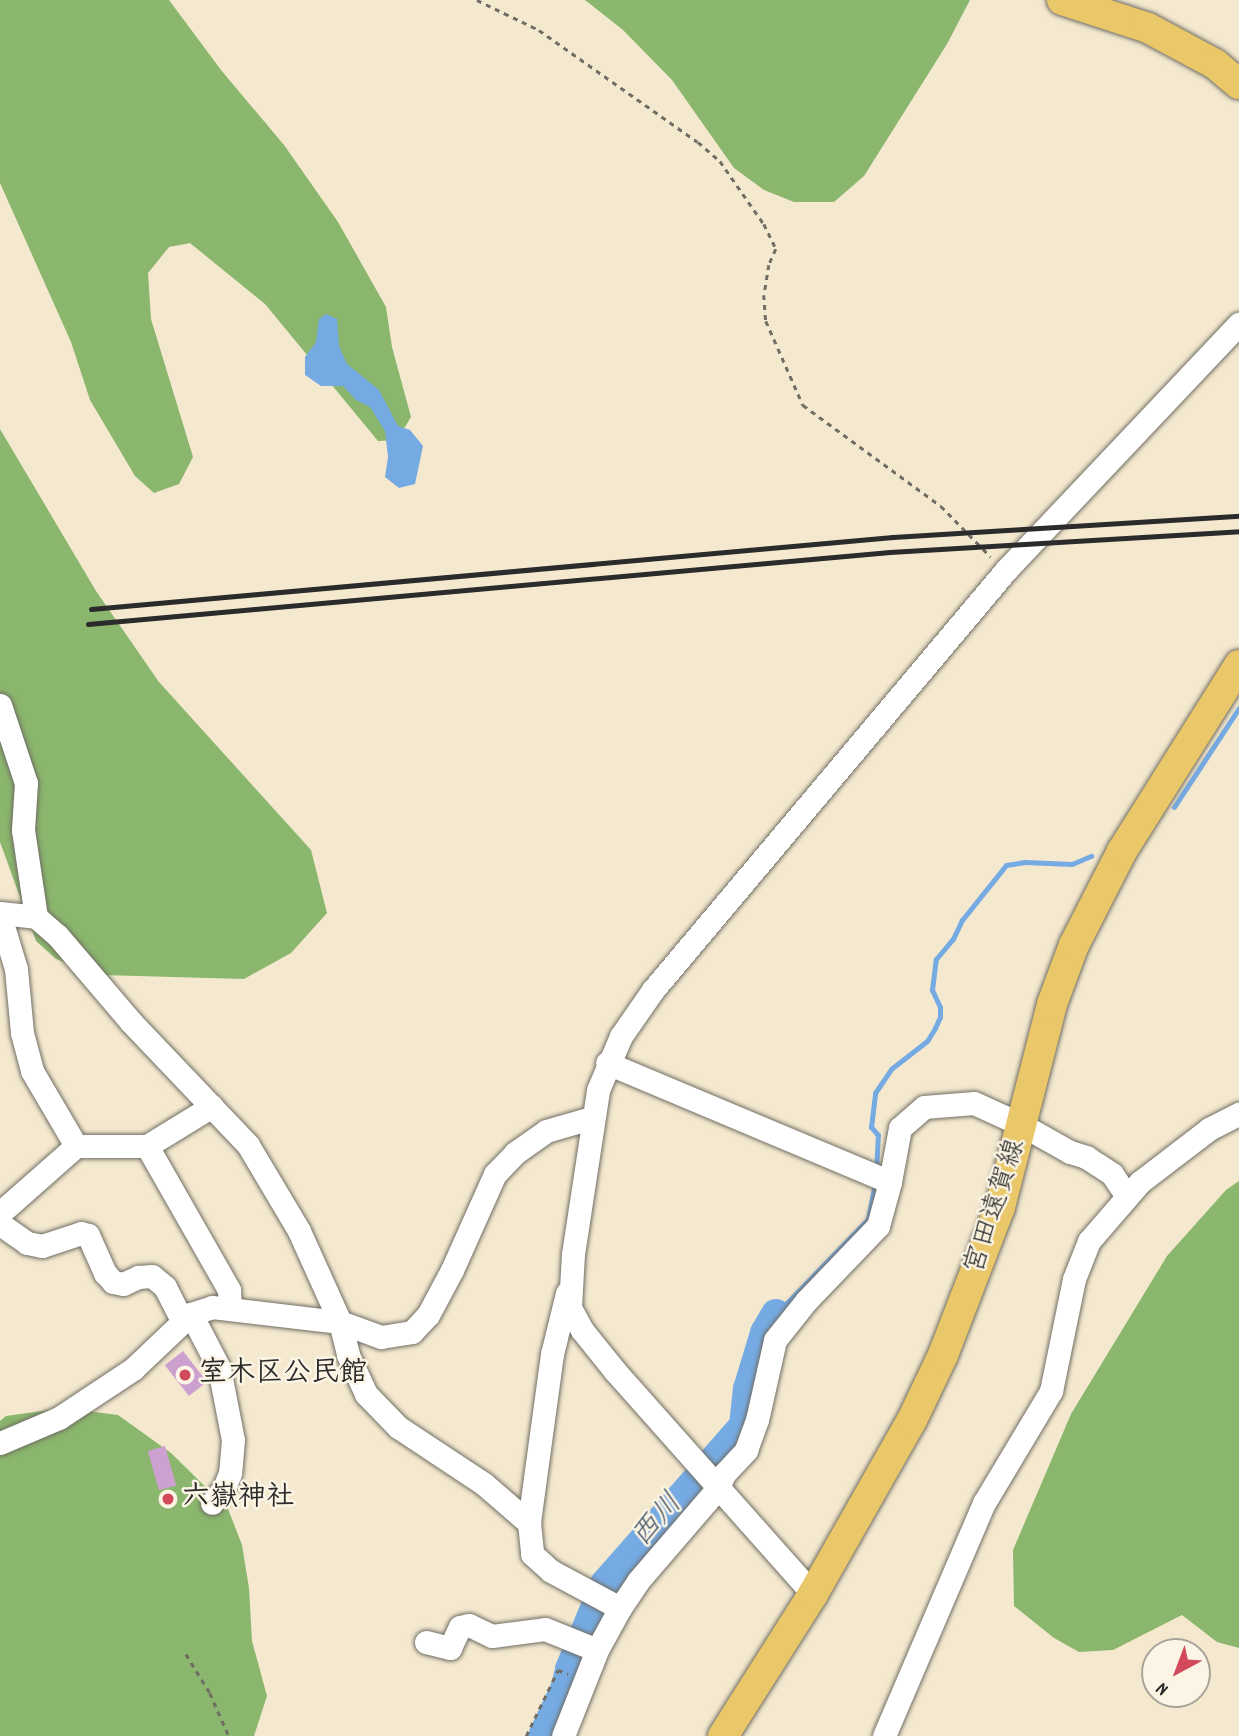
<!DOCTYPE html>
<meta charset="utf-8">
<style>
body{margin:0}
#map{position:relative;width:1239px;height:1736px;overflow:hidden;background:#f4e9cf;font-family:Dekko,"Klee One",sans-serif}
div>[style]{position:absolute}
.forest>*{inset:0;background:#8ab66d}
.water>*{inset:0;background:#75aae2}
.stream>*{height:5px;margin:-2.5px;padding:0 2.5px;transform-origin:2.5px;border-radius:2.5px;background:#75aae2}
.river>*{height:30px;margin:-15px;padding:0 15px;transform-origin:15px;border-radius:15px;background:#75aae2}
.building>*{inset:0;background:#cca0cf;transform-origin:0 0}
.path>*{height:2.5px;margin-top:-1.25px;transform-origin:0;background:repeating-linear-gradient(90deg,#716e64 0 5px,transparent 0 10px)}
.roads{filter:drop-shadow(0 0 2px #716e64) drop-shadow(0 0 2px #716e64)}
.minor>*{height:23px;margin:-11.5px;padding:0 11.5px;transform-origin:11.5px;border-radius:11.5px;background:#fff}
.major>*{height:30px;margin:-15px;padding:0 15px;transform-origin:15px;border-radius:15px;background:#eac769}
.rail>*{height:5px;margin:-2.5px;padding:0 2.5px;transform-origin:2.5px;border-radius:2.5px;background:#2b2b2b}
.dots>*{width:19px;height:19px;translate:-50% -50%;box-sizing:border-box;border:4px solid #fcf5e5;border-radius:50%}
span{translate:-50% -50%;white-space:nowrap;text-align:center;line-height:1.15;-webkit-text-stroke:5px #fcf5e5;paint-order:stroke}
.street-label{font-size:28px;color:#2b2b2b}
.poi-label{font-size:28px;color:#2b2b2b;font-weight:700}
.left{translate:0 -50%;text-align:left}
.water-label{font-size:30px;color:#45576b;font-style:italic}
.north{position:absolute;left:1141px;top:1638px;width:70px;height:70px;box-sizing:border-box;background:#fcf5e5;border:2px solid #a8a49b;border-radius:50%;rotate:221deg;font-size:19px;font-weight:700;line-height:28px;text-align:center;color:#2b2b2b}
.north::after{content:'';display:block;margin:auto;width:24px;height:32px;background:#d1495b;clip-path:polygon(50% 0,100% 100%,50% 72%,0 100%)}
</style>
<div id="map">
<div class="forest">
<i style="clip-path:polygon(0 0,169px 0,221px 70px,284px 145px,338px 222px,386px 307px,392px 347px,411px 417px,397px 440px,378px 441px,265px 304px,190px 243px,169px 247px,148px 273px,151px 319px,193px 457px,179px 484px,154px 493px,135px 476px,90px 400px,71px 342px,0 183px)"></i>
<i style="clip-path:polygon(585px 0,970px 0,947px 44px,864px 176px,834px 202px,794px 202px,764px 190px,734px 168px,672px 80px,623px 30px)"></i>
<i style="clip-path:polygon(0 429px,96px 591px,159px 682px,311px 850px,327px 913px,291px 953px,244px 979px,102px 975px,56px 959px,36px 941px,0 842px)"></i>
<i style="clip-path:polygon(1239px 1181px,1239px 1648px,1217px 1642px,1182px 1615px,1113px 1650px,1079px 1652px,1054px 1638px,1014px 1606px,1013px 1550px,1071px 1414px,1167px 1256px,1226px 1190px)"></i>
<i style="clip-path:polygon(64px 1408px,118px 1415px,171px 1453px,228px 1509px,242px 1545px,249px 1588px,252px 1641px,267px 1696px,254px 1736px,0 1736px,0 1421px,6px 1416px)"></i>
</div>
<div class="water">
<i style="clip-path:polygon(326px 314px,337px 319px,339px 346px,347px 364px,379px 390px,398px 426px,410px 430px,423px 446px,415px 484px,399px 488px,385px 477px,388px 457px,385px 431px,370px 407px,356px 400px,343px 386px,321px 386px,305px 375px,305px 357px,316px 342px,319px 319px)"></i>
</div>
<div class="stream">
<i style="left:1174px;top:807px;width:118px;rotate:-56.7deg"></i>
<i style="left:876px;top:1171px;width:36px;rotate:-87deg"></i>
<i style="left:878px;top:1135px;width:11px;rotate:-131deg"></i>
<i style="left:871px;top:1127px;width:34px;rotate:-83deg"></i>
<i style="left:875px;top:1093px;width:29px;rotate:-56deg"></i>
<i style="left:891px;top:1069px;width:46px;rotate:-37.9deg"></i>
<i style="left:927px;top:1041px;width:15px;rotate:-58deg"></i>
<i style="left:935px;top:1028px;width:12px;rotate:-66deg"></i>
<i style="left:940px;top:1017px;width:10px;rotate:-90deg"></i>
<i style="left:940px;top:1007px;width:19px;rotate:-115deg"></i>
<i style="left:932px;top:990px;width:31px;rotate:-83deg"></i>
<i style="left:936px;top:959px;width:26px;rotate:-50deg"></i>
<i style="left:953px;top:939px;width:21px;rotate:-65deg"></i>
<i style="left:962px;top:920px;width:70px;rotate:-51.3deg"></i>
<i style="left:1006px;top:865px;width:19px;rotate:-9deg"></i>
<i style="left:1025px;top:862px;width:47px;rotate:2.4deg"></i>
<i style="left:1072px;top:864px;width:21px;rotate:-23deg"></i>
<i style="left:776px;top:1314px;width:132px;rotate:-45.9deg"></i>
<i style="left:868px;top:1219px;width:36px;rotate:-79deg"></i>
</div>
<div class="river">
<i style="left:543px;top:1736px;width:54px;rotate:-64.9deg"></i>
<i style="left:566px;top:1687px;width:18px;rotate:-77deg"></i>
<i style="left:570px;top:1669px;width:92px;rotate:-67.6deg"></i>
<i style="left:605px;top:1584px;width:210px;rotate:-48.7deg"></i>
<i style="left:744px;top:1426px;width:37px;rotate:-84deg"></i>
<i style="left:748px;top:1389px;width:59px;rotate:-73.1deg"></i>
<i style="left:765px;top:1333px;width:22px;rotate:-60deg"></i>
</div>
<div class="building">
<i style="left:183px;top:1351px;width:39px;height:23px;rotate:52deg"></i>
<i style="left:165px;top:1446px;width:41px;height:18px;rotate:74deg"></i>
</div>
<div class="path">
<i style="left:477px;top:0;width:69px;rotate:25.8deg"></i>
<i style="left:539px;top:30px;width:194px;rotate:35.2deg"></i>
<i style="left:698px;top:142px;width:29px;rotate:41deg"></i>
<i style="left:720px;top:161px;width:77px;rotate:55.1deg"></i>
<i style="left:764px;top:224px;width:28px;rotate:64deg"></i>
<i style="left:776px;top:249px;width:17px;rotate:114deg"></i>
<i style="left:769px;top:265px;width:30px;rotate:99deg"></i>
<i style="left:764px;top:295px;width:26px;rotate:86deg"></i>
<i style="left:766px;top:321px;width:92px;rotate:66.2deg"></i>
<i style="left:803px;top:405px;width:171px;rotate:36.2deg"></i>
<i style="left:941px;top:506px;width:71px;rotate:45.6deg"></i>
<i style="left:186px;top:1654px;width:46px;rotate:58.4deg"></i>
<i style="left:210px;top:1693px;width:47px;rotate:66.2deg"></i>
<i style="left:526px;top:1736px;width:73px;rotate:-64.1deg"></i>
<i style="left:558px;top:1670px;width:11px;rotate:22deg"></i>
</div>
<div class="roads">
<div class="minor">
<i style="left:0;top:705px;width:82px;rotate:71.6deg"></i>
<i style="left:26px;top:783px;width:47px;rotate:93.7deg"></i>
<i style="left:23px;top:830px;width:88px;rotate:81.5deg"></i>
<i style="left:0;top:913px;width:36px;rotate:6deg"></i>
<i style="left:36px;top:917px;width:28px;rotate:41deg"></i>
<i style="left:57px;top:935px;width:114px;rotate:49.6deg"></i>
<i style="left:131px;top:1022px;width:170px;rotate:46.4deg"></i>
<i style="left:248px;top:1145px;width:100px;rotate:59.3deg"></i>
<i style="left:299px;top:1231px;width:100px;rotate:65.7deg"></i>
<i style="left:340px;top:1322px;width:34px;rotate:76deg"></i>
<i style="left:348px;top:1355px;width:43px;rotate:65.2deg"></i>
<i style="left:366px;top:1394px;width:46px;rotate:45.9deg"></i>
<i style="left:398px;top:1427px;width:103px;rotate:33.5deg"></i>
<i style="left:484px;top:1484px;width:60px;rotate:40.9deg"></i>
<i style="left:0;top:916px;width:55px;rotate:73.2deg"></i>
<i style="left:16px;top:969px;width:64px;rotate:84.6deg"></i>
<i style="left:22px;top:1033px;width:39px;rotate:75deg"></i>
<i style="left:32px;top:1071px;width:87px;rotate:59.6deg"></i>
<i style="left:607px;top:1063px;width:307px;rotate:22.8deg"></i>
<i style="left:890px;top:1182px;width:55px;rotate:-79.5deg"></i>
<i style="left:900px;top:1128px;width:32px;rotate:-41deg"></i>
<i style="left:924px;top:1107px;width:50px;rotate:-4.6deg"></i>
<i style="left:974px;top:1103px;width:53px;rotate:24.6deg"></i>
<i style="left:1022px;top:1125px;width:55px;rotate:29.4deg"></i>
<i style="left:1070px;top:1152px;width:17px;rotate:17deg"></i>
<i style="left:1086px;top:1157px;width:31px;rotate:33deg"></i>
<i style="left:1112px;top:1174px;width:25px;rotate:56deg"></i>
<i style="left:147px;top:1146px;width:166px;rotate:60.3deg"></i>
<i style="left:229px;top:1290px;width:18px;rotate:87deg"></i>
<i style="left:0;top:1213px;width:101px;rotate:-41.4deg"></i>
<i style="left:76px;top:1146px;width:71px"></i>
<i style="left:147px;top:1146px;width:76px;rotate:-31.6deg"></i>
<i style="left:0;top:1224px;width:33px;rotate:35deg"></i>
<i style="left:27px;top:1243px;width:15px;rotate:11deg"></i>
<i style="left:42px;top:1246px;width:41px;rotate:-18.4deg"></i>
<i style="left:81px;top:1233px;width:7px;rotate:16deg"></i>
<i style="left:88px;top:1235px;width:42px;rotate:65.9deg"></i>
<i style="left:105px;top:1273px;width:12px;rotate:48deg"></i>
<i style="left:113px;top:1282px;width:10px;rotate:11deg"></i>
<i style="left:123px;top:1284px;width:17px;rotate:-25deg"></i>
<i style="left:138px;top:1277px;width:14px;rotate:-4deg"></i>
<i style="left:152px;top:1276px;width:17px;rotate:40deg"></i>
<i style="left:165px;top:1287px;width:38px;rotate:63deg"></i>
<i style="left:567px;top:1293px;width:63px;rotate:103.8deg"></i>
<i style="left:552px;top:1354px;width:171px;rotate:97.8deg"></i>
<i style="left:529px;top:1523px;width:31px;rotate:84deg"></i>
<i style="left:532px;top:1554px;width:25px;rotate:42deg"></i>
<i style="left:551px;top:1571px;width:78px;rotate:28.2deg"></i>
<i style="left:191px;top:1314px;width:61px;rotate:62.6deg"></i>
<i style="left:219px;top:1368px;width:73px;rotate:79deg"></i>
<i style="left:233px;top:1440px;width:33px;rotate:95deg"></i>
<i style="left:230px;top:1473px;width:16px;rotate:112deg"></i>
<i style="left:224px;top:1488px;width:19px;rotate:129deg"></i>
<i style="left:0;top:1443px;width:64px;rotate:-23deg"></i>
<i style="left:59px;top:1418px;width:89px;rotate:-33.5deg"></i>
<i style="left:133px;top:1369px;width:80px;rotate:-43.5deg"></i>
<i style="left:191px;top:1314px;width:22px;rotate:-18deg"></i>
<i style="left:212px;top:1307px;width:129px;rotate:6.7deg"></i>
<i style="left:340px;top:1322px;width:44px;rotate:20.1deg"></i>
<i style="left:381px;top:1337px;width:31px;rotate:-9deg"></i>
<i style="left:412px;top:1332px;width:23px;rotate:-47deg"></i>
<i style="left:428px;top:1315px;width:51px;rotate:-61.9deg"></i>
<i style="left:452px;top:1270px;width:105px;rotate:-65.9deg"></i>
<i style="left:495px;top:1174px;width:29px;rotate:-46deg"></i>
<i style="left:515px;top:1153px;width:38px;rotate:-35deg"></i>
<i style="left:546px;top:1131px;width:47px;rotate:-16.1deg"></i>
<i style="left:813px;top:1594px;width:298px;rotate:-131.6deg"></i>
<i style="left:615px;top:1371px;width:53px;rotate:-128.8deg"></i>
<i style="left:582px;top:1330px;width:26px;rotate:-118deg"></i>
<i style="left:570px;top:1307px;width:53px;rotate:-86.8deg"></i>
<i style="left:573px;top:1254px;width:166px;rotate:-81.3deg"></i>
<i style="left:598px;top:1090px;width:59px;rotate:-66.9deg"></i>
<i style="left:621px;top:1036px;width:56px;rotate:-55.2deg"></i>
<i style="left:653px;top:990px;width:549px;rotate:-49.95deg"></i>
<i style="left:1006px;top:570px;width:339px;rotate:-46.6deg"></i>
<i style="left:426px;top:1642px;width:25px;rotate:14deg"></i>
<i style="left:450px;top:1648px;width:23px;rotate:-65deg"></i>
<i style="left:460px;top:1627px;width:9px;rotate:-13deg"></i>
<i style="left:469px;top:1625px;width:25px;rotate:26deg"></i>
<i style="left:492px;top:1636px;width:53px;rotate:-7.5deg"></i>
<i style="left:545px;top:1629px;width:56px;rotate:22deg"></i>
<i style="left:563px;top:1736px;width:92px;rotate:-68.4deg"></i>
<i style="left:597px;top:1650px;width:48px;rotate:-61.3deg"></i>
<i style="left:620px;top:1608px;width:32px;rotate:-56deg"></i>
<i style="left:638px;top:1581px;width:123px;rotate:-49.3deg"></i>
<i style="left:718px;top:1488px;width:15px;rotate:-67deg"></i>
<i style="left:724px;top:1474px;width:33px;rotate:-47deg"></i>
<i style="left:746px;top:1450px;width:32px;rotate:-70deg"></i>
<i style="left:757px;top:1420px;width:82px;rotate:-77.3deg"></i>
<i style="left:775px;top:1340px;width:50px;rotate:-51.5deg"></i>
<i style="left:806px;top:1301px;width:104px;rotate:-46.2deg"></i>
<i style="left:878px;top:1226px;width:46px;rotate:-74.7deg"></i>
<i style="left:884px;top:1736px;width:254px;rotate:-66.8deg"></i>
<i style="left:984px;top:1503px;width:131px;rotate:-59.1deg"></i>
<i style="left:1051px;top:1391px;width:114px;rotate:-78.4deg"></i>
<i style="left:1074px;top:1279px;width:41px;rotate:-68.5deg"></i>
<i style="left:1089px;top:1241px;width:78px;rotate:-49.2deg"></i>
<i style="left:1140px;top:1182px;width:87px;rotate:-37.5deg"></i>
<i style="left:1209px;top:1129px;width:34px;rotate:-27deg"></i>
</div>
<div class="major">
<i style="left:1062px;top:0;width:90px;rotate:18deg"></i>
<i style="left:1148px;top:28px;width:76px;rotate:28.2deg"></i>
<i style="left:1215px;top:64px;width:31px;rotate:40deg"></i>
<i style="left:723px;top:1736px;width:168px;rotate:-57.6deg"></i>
<i style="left:813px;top:1594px;width:200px;rotate:-60.4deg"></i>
<i style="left:912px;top:1420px;width:72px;rotate:-64.5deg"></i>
<i style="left:943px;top:1355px;width:159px;rotate:-68.9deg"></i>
<i style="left:1000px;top:1207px;width:210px;rotate:-75.6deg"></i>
<i style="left:1052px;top:1004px;width:63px;rotate:-69.6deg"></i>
<i style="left:1074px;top:945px;width:106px;rotate:-62.9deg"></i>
<i style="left:1122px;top:851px;width:220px;rotate:-57.8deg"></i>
</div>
</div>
<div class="rail">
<i style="left:91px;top:609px;width:805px;rotate:-5.13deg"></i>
<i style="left:893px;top:537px;width:347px;rotate:-3.5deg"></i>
<i style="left:88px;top:624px;width:805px;rotate:-5.13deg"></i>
<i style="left:890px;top:552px;width:350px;rotate:-3.4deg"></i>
</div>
<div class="dots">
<i style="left:185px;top:1375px;background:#d1495b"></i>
<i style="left:168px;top:1499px;background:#d1495b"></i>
</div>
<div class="street-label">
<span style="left:997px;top:1207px;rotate:-72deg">宮田遠賀線</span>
</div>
<div class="poi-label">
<span class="left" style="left:199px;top:1375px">室木区公民館</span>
<span class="left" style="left:182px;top:1499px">六嶽神社</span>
</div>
<div class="water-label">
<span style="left:659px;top:1522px;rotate:-49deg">西川</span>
</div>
<div class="north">N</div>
</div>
